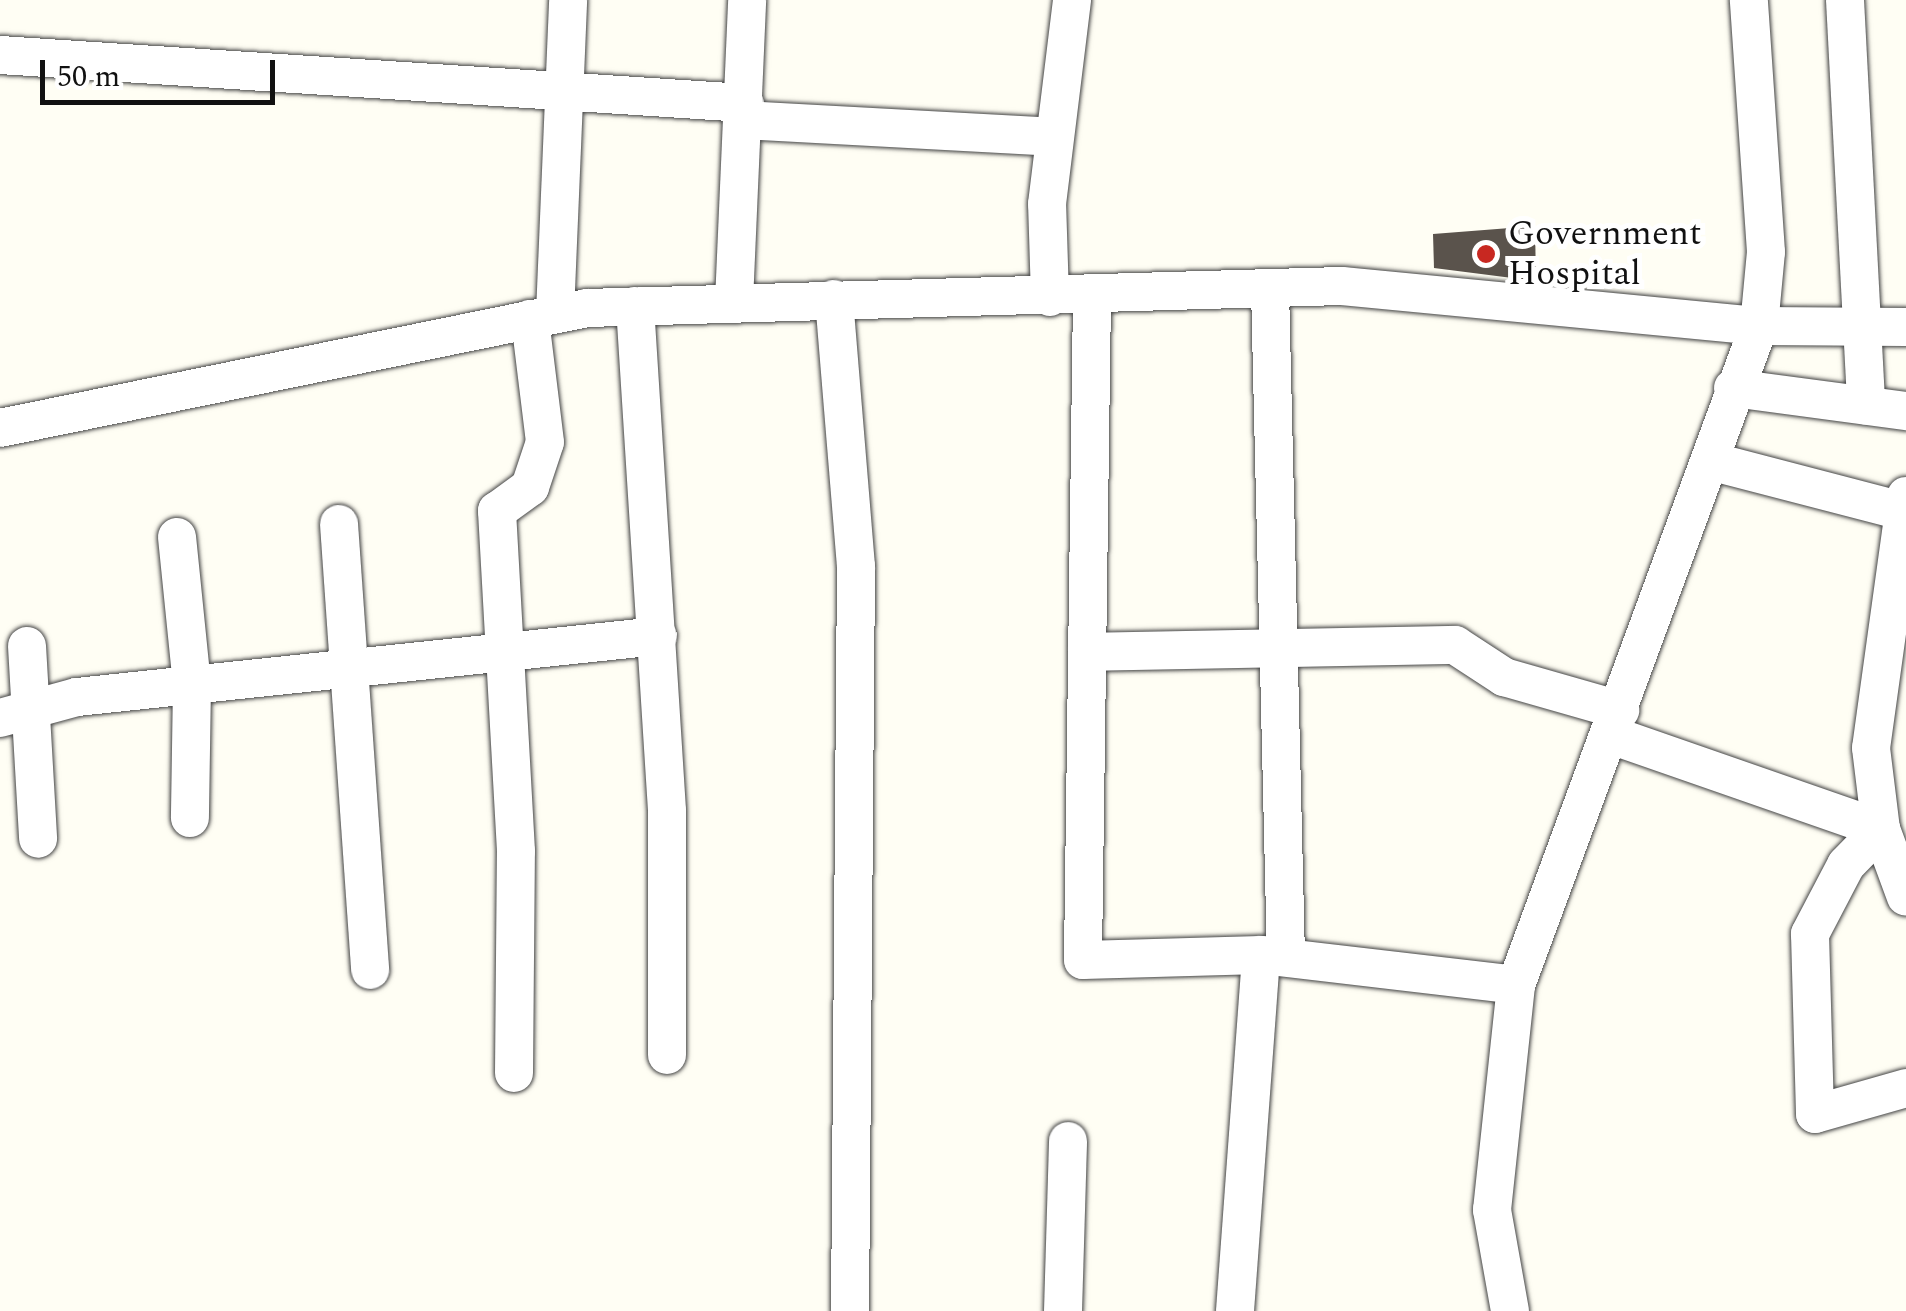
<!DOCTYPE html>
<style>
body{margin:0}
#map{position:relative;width:1906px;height:1311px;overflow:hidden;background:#fffef4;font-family:Spectral,serif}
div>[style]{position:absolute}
.building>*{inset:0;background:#5a534c}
.roads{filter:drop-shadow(0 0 2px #444) drop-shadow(0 0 2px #444)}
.minor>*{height:38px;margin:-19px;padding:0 19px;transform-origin:19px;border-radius:19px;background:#fff}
.dots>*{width:28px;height:28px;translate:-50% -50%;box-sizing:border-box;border:5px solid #fff;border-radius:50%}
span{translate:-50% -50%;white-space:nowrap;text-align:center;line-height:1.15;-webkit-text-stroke:10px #fff;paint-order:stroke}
.poi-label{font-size:35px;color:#111}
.left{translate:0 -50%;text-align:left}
.scale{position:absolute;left:40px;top:60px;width:235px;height:45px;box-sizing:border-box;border:5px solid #111;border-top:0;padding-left:12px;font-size:30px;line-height:35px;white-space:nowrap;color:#111;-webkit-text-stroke:8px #fff;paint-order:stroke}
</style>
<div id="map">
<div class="building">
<i style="clip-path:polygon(1535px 226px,1536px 281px,1434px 268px,1433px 234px)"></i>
</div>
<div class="roads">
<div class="minor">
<i style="left:1845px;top:0;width:406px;rotate:87deg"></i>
<i style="left:0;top:55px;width:746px;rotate:3.69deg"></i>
<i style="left:743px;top:120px;width:309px;rotate:3.1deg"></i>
<i style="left:1270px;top:289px;width:667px;rotate:88.63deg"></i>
<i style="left:1092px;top:296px;width:664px;rotate:90.78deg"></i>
<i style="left:1083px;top:960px;width:178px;rotate:-1.6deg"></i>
<i style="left:1261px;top:955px;width:257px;rotate:6.7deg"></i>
<i style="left:1050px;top:297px;width:93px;rotate:-91.8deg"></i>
<i style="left:1047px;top:204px;width:206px;rotate:-83deg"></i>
<i style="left:834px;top:299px;width:268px;rotate:85.3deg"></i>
<i style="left:856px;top:566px;width:745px;rotate:90.46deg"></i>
<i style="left:734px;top:302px;width:302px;rotate:-87.5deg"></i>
<i style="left:635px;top:306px;width:506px;rotate:86.37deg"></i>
<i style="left:667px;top:811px;width:244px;rotate:90deg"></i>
<i style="left:555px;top:314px;width:314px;rotate:-87.6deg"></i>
<i style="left:1733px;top:388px;width:175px;rotate:7.6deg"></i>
<i style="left:0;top:428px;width:599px;rotate:-11.55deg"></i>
<i style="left:587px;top:308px;width:755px;rotate:-1.67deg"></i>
<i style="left:1342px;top:286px;width:419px;rotate:5.5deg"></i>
<i style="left:1759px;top:326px;width:147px;rotate:0.4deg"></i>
<i style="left:1710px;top:461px;width:203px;rotate:14.6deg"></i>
<i style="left:1906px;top:496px;width:254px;rotate:97.9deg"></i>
<i style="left:1871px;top:748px;width:82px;rotate:83deg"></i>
<i style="left:1881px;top:829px;width:72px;rotate:69.8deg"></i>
<i style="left:339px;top:524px;width:447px;rotate:86deg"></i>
<i style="left:177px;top:537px;width:149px;rotate:84.2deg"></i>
<i style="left:192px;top:685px;width:133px;rotate:90.9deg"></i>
<i style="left:27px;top:646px;width:193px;rotate:86.7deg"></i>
<i style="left:1087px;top:652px;width:368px;rotate:-1.1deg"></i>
<i style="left:1455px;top:645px;width:59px;rotate:33.1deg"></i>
<i style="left:1504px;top:677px;width:121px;rotate:15.9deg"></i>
<i style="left:0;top:718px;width:80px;rotate:-15.3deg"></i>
<i style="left:77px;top:697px;width:584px;rotate:-5.99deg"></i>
<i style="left:1611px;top:735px;width:286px;rotate:19.2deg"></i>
<i style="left:1881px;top:829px;width:50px;rotate:134.2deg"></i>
<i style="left:1846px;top:865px;width:78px;rotate:117.6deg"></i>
<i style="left:1810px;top:934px;width:180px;rotate:88.4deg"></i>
<i style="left:1815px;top:1114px;width:95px;rotate:-15.9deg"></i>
<i style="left:514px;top:1073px;width:222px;rotate:-89.5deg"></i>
<i style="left:516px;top:851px;width:341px;rotate:-93.2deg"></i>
<i style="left:497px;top:511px;width:41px;rotate:-36deg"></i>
<i style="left:530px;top:487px;width:47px;rotate:-71.6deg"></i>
<i style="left:545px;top:442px;width:124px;rotate:-97deg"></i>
<i style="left:1063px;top:1311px;width:170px;rotate:-88.3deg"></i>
<i style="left:1235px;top:1311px;width:357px;rotate:-85.8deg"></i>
<i style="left:1510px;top:1311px;width:103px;rotate:-100.1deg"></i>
<i style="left:1492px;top:1210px;width:226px;rotate:-83.9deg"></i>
<i style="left:1516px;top:985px;width:702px;rotate:-69.76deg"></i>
<i style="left:1759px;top:326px;width:74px;rotate:-84.6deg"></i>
<i style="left:1766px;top:252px;width:253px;rotate:-93.9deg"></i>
</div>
</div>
<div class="dots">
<i style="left:1486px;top:254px;background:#c82821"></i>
</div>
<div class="poi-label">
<span class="left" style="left:1508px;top:254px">Government<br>Hospital</span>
</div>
<div class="scale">50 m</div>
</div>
